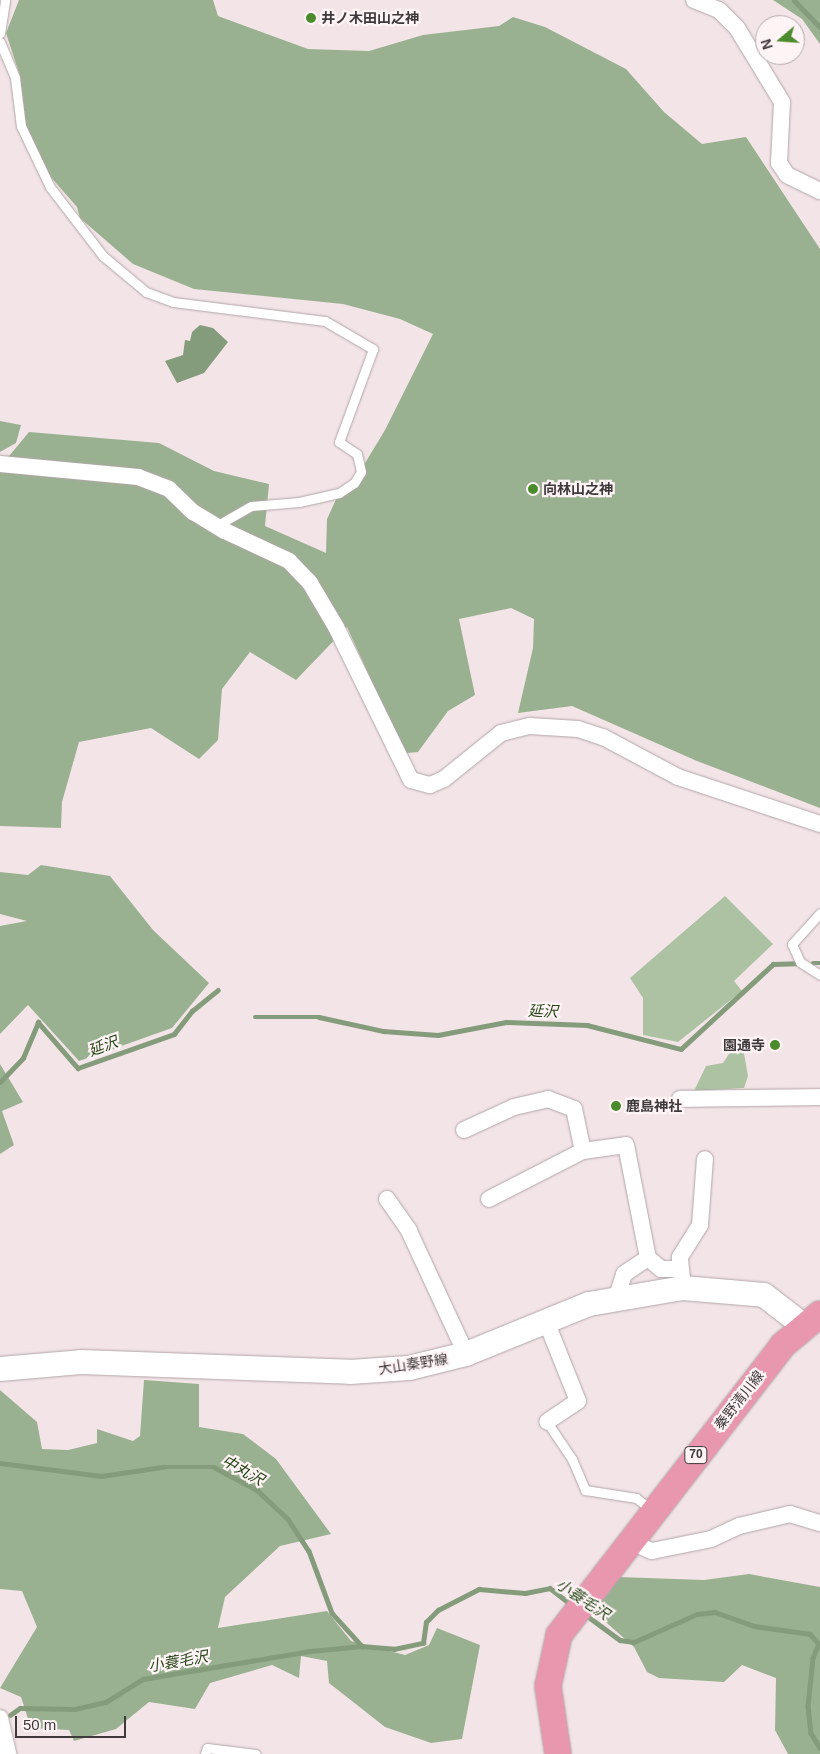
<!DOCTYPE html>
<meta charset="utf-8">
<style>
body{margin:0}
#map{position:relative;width:820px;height:1754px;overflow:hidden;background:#f3e5e7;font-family:Helvetica,"Noto Sans JP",sans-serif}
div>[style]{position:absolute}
.green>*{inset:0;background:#acc2a3}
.forest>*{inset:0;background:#9ab191}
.water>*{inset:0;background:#859c7c}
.stream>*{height:4.5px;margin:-2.25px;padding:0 2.25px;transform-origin:2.25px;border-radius:2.25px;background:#859c7c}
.roads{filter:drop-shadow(0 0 1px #b2a5a7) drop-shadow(0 0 1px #b2a5a7)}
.service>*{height:9px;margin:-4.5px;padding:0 4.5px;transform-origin:4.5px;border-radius:4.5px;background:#fff}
.minor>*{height:16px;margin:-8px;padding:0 8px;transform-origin:8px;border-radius:8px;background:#fff}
.secondary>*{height:24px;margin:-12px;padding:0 12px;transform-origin:12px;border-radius:12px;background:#fff}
.primary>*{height:26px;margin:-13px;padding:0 13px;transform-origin:13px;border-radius:13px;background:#e997af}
.dots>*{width:14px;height:14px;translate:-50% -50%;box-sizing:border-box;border:2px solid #fef3f5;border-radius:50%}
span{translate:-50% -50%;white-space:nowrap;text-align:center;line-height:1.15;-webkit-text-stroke:4.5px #fef3f5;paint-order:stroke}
.shield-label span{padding:1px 4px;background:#fef3f5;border:1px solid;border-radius:4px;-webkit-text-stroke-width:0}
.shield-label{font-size:12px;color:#3e393a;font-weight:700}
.poi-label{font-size:14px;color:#3e393a;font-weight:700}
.left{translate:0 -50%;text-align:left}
.right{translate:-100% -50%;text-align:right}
.street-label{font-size:14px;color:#3e393a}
.water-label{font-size:15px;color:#254517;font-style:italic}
.north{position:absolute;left:755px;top:15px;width:50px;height:50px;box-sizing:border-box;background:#fef3f5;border:1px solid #b1a9aa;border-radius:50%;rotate:252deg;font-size:14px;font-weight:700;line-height:20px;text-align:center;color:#3e393a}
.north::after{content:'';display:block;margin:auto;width:18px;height:22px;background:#4b8b2c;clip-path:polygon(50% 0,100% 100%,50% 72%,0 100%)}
.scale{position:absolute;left:15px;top:1716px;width:111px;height:22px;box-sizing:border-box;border:2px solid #3e393a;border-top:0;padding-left:6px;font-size:15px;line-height:18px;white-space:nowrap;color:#3e393a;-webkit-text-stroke:4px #fef3f5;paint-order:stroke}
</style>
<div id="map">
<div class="green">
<i style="clip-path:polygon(725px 896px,773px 944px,734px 981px,742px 991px,678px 1042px,643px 1035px,643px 998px,630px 978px)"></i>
<i style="clip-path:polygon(741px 1036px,748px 1076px,744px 1088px,694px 1091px,706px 1066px,723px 1063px)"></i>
</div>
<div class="forest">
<i style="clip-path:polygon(19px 0,213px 0,218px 16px,308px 49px,369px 51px,423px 35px,499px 26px,513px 17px,545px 27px,626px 69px,664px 112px,702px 144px,746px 137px,820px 249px,820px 808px,697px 761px,572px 706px,518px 713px,533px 648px,534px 619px,511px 608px,459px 619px,475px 695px,448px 711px,418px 752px,396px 754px,373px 684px,347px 627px,296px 680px,250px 652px,222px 689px,218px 740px,199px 759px,151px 728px,79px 742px,62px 802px,61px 828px,0 826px,0 467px,29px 432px,159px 443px,214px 471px,269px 484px,265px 526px,326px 553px,327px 519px,339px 493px,350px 488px,385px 430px,433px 334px,400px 319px,343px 304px,194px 289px,133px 264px,80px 218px,77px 207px,49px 175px,26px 126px,20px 76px,6px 33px)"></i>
<i style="clip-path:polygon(773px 0,820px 0,820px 44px,802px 19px)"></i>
<i style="clip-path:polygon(0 421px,21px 425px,16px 443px,0 452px)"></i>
<i style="clip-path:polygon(41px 865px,110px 876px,153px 930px,209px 983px,172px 1028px,79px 1061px,28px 1005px,0 1034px,0 926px,27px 921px,0 914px,0 872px,28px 875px)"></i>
<i style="clip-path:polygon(0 1064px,23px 1102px,2px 1111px,14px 1145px,0 1154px)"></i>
<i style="clip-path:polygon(144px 1380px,199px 1384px,199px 1427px,243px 1434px,276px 1459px,331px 1534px,280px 1546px,225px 1597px,218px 1628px,327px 1611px,351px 1641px,405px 1655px,429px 1645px,437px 1628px,480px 1645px,462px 1739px,431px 1743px,385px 1727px,329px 1683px,327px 1661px,301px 1656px,299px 1678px,272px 1665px,210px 1683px,195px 1709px,149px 1702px,116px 1729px,74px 1741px,69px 1730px,31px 1728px,21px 1697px,0 1688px,37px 1627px,22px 1591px,0 1589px,0 1390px,37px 1422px,42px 1449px,68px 1450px,97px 1443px,97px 1429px,133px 1441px,140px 1436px)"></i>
<i style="clip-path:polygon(749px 1574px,820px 1587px,820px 1754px,788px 1754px,775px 1730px,776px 1678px,742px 1665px,724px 1682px,659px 1678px,647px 1672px,634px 1647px,591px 1609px,618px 1577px,704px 1580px)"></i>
</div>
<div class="water">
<i style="clip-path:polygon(200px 325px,213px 328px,228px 342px,204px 373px,177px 383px,165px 361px,183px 355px,185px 340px,190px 341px,192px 332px)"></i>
</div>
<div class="stream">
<i style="left:794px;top:0;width:37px;rotate:46deg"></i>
<i style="left:813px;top:963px;width:7px"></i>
<i style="left:255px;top:1017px;width:64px"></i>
<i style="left:319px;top:1017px;width:66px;rotate:12.3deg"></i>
<i style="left:383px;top:1031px;width:55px;rotate:4.2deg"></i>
<i style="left:438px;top:1035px;width:69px;rotate:-10.8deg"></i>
<i style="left:506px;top:1022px;width:81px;rotate:2.1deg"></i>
<i style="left:587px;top:1025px;width:97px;rotate:14.3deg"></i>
<i style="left:681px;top:1049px;width:125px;rotate:-42.7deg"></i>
<i style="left:773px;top:964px;width:23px;rotate:-2deg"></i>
<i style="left:0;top:1082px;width:33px;rotate:-46deg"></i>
<i style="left:23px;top:1058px;width:39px;rotate:-67deg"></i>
<i style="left:38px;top:1022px;width:61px;rotate:49deg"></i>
<i style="left:78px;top:1068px;width:102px;rotate:-19.5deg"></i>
<i style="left:174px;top:1034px;width:29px;rotate:-52deg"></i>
<i style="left:192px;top:1011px;width:33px;rotate:-39deg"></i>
<i style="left:0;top:1463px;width:102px;rotate:7.3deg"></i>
<i style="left:101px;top:1476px;width:63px;rotate:-8.3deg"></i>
<i style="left:163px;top:1467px;width:51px"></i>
<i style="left:214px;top:1467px;width:49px;rotate:28.1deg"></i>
<i style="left:257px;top:1490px;width:42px;rotate:43.1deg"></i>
<i style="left:288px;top:1519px;width:38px;rotate:57deg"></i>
<i style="left:309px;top:1551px;width:66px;rotate:69.6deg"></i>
<i style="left:332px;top:1613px;width:45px;rotate:47.7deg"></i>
<i style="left:586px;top:1615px;width:42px;rotate:36.3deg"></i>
<i style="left:620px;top:1640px;width:14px;rotate:8deg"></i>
<i style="left:634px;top:1642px;width:69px;rotate:-24deg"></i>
<i style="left:697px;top:1614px;width:18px;rotate:-6deg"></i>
<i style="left:715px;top:1612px;width:41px;rotate:19.7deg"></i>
<i style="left:754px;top:1626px;width:57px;rotate:8.1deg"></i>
<i style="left:810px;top:1634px;width:13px;rotate:48deg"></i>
<i style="left:819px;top:1644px;width:15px;rotate:113deg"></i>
<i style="left:813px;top:1658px;width:48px;rotate:95.9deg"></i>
<i style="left:808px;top:1706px;width:27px;rotate:84deg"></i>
<i style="left:811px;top:1733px;width:17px;rotate:59deg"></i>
<i style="left:10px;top:1715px;width:12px;rotate:-35deg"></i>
<i style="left:20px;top:1708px;width:55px;rotate:1deg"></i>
<i style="left:75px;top:1709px;width:32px;rotate:-13deg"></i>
<i style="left:106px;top:1702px;width:44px;rotate:-31.9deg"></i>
<i style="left:143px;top:1679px;width:169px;rotate:-9.5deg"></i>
<i style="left:310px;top:1651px;width:52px;rotate:-5.5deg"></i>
<i style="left:362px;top:1646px;width:32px;rotate:5deg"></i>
<i style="left:394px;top:1649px;width:30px;rotate:-12deg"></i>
<i style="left:423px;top:1643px;width:21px;rotate:-82deg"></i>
<i style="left:426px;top:1622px;width:17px;rotate:-45deg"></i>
<i style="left:438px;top:1610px;width:46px;rotate:-27.1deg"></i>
<i style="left:479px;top:1589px;width:46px;rotate:5deg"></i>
<i style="left:525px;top:1593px;width:25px;rotate:-11deg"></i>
<i style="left:550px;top:1588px;width:28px;rotate:38deg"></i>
</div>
<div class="roads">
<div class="service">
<i style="left:0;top:33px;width:33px;rotate:-81deg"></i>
<i style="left:0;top:42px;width:39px;rotate:67deg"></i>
<i style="left:15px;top:78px;width:48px;rotate:82.9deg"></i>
<i style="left:21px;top:126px;width:68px;rotate:64.6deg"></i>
<i style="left:50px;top:187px;width:87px;rotate:52.5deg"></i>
<i style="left:103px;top:256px;width:56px;rotate:39.9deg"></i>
<i style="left:146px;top:292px;width:29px;rotate:20deg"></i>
<i style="left:173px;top:302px;width:153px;rotate:7.1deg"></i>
<i style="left:325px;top:321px;width:56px;rotate:30.3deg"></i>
<i style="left:373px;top:349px;width:99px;rotate:110.1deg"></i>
<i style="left:339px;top:442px;width:22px;rotate:34deg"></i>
<i style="left:357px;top:454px;width:18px;rotate:77deg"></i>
<i style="left:361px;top:472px;width:13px;rotate:122deg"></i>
<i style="left:354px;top:483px;width:18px;rotate:146deg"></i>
<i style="left:339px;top:493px;width:41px;rotate:167.3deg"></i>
<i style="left:299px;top:502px;width:48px;rotate:175.2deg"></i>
<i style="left:251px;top:506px;width:40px;rotate:150.3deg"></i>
<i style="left:820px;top:913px;width:42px;rotate:132.1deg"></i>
<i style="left:792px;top:944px;width:20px;rotate:66deg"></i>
<i style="left:800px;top:962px;width:24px;rotate:33deg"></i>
<i style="left:547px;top:1422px;width:45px;rotate:56deg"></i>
<i style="left:572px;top:1459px;width:34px;rotate:67deg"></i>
<i style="left:585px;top:1490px;width:52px;rotate:8.9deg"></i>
<i style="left:636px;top:1498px;width:20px;rotate:37deg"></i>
<i style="left:205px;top:1754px;width:6px;rotate:-72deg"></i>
<i style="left:207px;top:1748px;width:49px;rotate:7deg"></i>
</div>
<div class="minor">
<i style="left:694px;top:0;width:27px;rotate:22deg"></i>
<i style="left:719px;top:10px;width:25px;rotate:45deg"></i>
<i style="left:737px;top:28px;width:87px;rotate:58.7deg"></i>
<i style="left:782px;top:102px;width:61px;rotate:92.8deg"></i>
<i style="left:779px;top:163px;width:14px;rotate:56deg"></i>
<i style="left:787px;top:175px;width:37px;rotate:26deg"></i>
<i style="left:0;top:464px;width:139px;rotate:5.4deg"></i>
<i style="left:138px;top:477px;width:33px;rotate:21deg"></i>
<i style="left:169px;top:489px;width:33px;rotate:44deg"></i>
<i style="left:193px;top:512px;width:37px;rotate:31deg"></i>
<i style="left:225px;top:531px;width:71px;rotate:25.1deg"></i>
<i style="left:289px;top:561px;width:30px;rotate:46deg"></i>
<i style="left:310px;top:583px;width:51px;rotate:59.4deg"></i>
<i style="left:336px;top:627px;width:170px;rotate:63.9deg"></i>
<i style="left:411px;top:780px;width:20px;rotate:15deg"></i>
<i style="left:430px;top:785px;width:15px;rotate:-23deg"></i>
<i style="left:444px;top:779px;width:73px;rotate:-38.9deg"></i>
<i style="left:501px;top:733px;width:30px;rotate:-14deg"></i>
<i style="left:530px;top:726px;width:48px;rotate:3.6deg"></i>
<i style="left:578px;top:729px;width:26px;rotate:18deg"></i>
<i style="left:603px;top:737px;width:85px;rotate:28.1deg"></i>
<i style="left:678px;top:777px;width:150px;rotate:18.3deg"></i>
<i style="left:680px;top:1099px;width:140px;rotate:-0.8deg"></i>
<i style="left:464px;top:1130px;width:55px;rotate:-24.7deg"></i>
<i style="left:514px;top:1107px;width:35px;rotate:-13deg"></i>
<i style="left:548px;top:1099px;width:28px;rotate:21deg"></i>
<i style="left:574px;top:1109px;width:43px;rotate:77.9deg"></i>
<i style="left:387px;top:1199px;width:39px;rotate:55deg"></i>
<i style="left:409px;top:1231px;width:136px;rotate:65.1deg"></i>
<i style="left:489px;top:1199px;width:106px;rotate:-27.1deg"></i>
<i style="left:583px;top:1151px;width:43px;rotate:-7.9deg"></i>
<i style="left:626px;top:1145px;width:115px;rotate:79deg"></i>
<i style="left:683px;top:1288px;width:31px;rotate:-96deg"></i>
<i style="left:680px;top:1257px;width:38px;rotate:-58deg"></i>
<i style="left:700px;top:1225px;width:66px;rotate:-85.7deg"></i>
<i style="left:617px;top:1296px;width:23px;rotate:-72deg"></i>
<i style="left:624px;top:1274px;width:29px;rotate:-34deg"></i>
<i style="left:648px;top:1258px;width:17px;rotate:40deg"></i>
<i style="left:661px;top:1269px;width:17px"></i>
<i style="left:546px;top:1321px;width:86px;rotate:68.2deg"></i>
<i style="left:578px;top:1401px;width:37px;rotate:146deg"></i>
<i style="left:628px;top:1541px;width:26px;rotate:23deg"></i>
<i style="left:652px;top:1551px;width:60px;rotate:-11.5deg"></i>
<i style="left:711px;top:1539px;width:31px;rotate:-25deg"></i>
<i style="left:739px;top:1526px;width:52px;rotate:-13.2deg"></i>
<i style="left:790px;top:1514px;width:31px;rotate:17deg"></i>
<i style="left:0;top:1718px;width:37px;rotate:77deg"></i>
</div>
<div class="secondary">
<i style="left:0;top:1369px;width:81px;rotate:-4.9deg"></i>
<i style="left:81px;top:1362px;width:269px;rotate:2.1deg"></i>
<i style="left:350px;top:1372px;width:59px;rotate:-3.9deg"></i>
<i style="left:409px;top:1368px;width:59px;rotate:-13.8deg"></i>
<i style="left:466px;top:1354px;width:133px;rotate:-22.1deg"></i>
<i style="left:589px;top:1304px;width:95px;rotate:-9.7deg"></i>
<i style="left:683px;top:1288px;width:81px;rotate:4.9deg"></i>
<i style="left:764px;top:1295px;width:49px;rotate:37.6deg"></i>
</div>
<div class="primary">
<i style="left:558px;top:1754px;width:69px;rotate:-98.4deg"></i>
<i style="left:548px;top:1686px;width:52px;rotate:-77.8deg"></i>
<i style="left:559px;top:1635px;width:366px;rotate:-52.3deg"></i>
<i style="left:783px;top:1345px;width:48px;rotate:-40deg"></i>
</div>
</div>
<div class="dots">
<i style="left:311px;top:18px;background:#4b8b2c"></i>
<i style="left:533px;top:489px;background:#4b8b2c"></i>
<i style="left:775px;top:1045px;background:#4b8b2c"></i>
<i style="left:616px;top:1106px;background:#4b8b2c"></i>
</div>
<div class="shield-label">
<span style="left:696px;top:1455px">70</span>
</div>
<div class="poi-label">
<span class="left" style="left:321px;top:18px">井ノ木田山之神</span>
<span class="left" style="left:543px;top:489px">向林山之神</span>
<span class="right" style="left:765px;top:1045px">園通寺</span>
<span class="left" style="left:626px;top:1106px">鹿島神社</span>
</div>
<div class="street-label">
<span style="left:413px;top:1364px;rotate:-9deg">大山秦野線</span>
<span style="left:739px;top:1400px;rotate:-52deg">秦野清川線</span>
</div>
<div class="water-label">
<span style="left:543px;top:1011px;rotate:2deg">延沢</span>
<span style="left:103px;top:1046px;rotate:-20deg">延沢</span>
<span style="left:243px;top:1470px;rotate:29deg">中丸沢</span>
<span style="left:583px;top:1599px;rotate:34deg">小蓑毛沢</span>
<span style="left:178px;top:1661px;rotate:-10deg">小蓑毛沢</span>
</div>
<div class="north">N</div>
<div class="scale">50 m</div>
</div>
